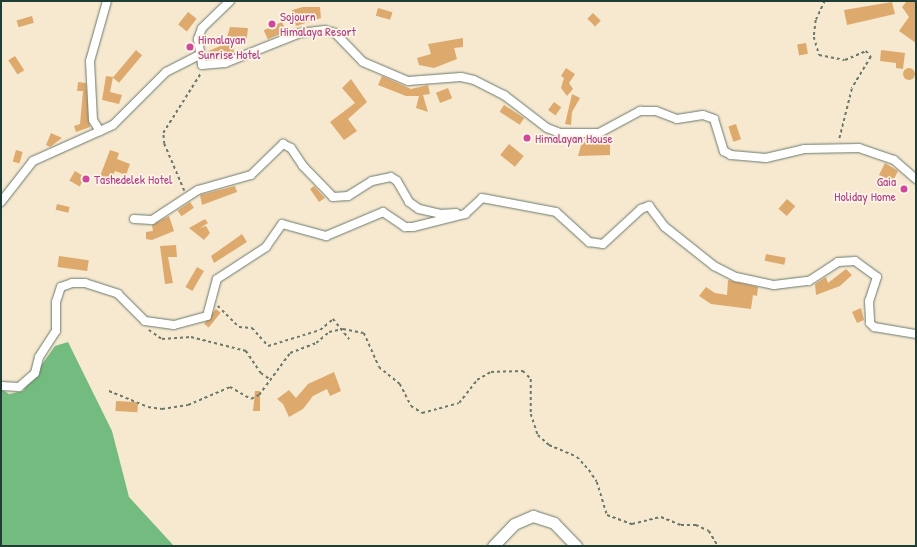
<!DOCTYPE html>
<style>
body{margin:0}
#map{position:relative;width:917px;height:547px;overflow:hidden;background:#f6e9d0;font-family:"Patrick Hand",sans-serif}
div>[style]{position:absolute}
.forest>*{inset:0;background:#74bb7f}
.building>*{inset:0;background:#dea96d;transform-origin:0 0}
.round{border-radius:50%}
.path>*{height:1.5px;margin-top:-0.75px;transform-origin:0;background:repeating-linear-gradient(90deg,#6a796b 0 3px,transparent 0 6px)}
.roads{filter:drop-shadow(0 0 1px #6a796b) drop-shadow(0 0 1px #6a796b)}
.minor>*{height:8px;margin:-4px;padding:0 4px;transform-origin:4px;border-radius:4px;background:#fff}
.highway>*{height:11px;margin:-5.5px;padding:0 5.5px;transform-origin:5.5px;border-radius:5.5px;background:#fff}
.dots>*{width:11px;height:11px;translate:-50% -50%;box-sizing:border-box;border:2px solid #fcf5e5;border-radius:50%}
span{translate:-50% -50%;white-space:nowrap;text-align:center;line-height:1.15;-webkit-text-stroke:3.5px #fcf5e5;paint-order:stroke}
.hotel-label{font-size:13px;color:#b23c85}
.left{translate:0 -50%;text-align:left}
.right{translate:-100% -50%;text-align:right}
.frame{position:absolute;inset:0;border:2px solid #1f3d34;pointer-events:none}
</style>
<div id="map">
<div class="forest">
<i style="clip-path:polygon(68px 342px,112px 431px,129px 497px,174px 546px,1px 546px,1px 389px,9px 394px,23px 391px,55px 346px)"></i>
</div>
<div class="building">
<i style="clip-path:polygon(907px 1px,916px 1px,916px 43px,899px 31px,909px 17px,902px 7px)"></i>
<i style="clip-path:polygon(892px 2px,895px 14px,847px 25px,844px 10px)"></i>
<i style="clip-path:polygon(303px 7px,320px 7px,321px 18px,296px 26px,292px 10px)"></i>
<i style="left:378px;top:8px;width:15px;height:8px;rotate:16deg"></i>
<i style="left:188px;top:12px;width:11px;height:16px;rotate:38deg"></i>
<i style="left:593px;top:13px;width:11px;height:8px;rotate:45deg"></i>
<i style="left:32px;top:16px;width:7px;height:16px;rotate:74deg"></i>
<i style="left:282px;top:22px;width:10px;height:20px;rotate:66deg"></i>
<i style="clip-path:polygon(230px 27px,248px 28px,246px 45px,233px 45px,234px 53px,207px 59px,206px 52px,225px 44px)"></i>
<i style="clip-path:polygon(463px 38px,463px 47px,454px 48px,457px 59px,434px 68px,419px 65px,417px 58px,431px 54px,428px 44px)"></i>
<i style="left:806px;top:43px;width:11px;height:9px;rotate:80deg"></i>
<i style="left:136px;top:50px;width:8px;height:36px;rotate:40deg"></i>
<i style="clip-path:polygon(881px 50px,905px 53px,903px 69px,896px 68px,896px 63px,880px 61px)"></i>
<i style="left:15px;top:56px;width:17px;height:8px;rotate:57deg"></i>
<i class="round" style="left:903px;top:68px;width:12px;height:12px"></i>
<i style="clip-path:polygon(566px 68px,575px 74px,569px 83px,573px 89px,567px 96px,561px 88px,564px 78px,561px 76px)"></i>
<i style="clip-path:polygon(106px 76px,113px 77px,110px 92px,122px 95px,119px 104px,102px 100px)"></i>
<i style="clip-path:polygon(382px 76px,411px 89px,428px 85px,430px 94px,423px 95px,428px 112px,416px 108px,419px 96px,406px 96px,378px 85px)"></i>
<i style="clip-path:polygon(351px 79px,367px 102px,348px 119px,357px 131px,344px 140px,330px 122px,355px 103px,342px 88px)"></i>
<i style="clip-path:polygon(78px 82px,86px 83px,90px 127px,76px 132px,74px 126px,80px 124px,83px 91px,77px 91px)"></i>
<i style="left:448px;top:88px;width:11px;height:13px;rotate:68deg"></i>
<i style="clip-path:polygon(572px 94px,580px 98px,572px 112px,571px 125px,565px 124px)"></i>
<i style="left:554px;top:102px;width:9px;height:10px;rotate:36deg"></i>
<i style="left:504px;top:105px;width:24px;height:8px;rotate:33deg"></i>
<i style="left:736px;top:124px;width:16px;height:8px;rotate:72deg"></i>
<i style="clip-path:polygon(51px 133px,62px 138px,50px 147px,46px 145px)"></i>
<i style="clip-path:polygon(610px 137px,610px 155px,578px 156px,582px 142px,602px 144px,602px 138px)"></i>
<i style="left:509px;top:144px;width:19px;height:14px;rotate:39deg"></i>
<i style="left:16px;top:150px;width:7px;height:12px;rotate:16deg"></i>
<i style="clip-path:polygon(110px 150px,119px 153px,117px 159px,130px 164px,126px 175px,115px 171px,109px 183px,99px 179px)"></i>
<i style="clip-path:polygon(885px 163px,898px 171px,893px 181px,879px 175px)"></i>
<i style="left:75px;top:171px;width:12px;height:11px;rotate:31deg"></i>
<i style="clip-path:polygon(235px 186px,237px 192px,202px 205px,200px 195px)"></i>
<i style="clip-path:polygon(314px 186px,325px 198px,319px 202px,310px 189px)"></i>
<i style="left:787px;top:199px;width:11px;height:13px;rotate:41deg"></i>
<i style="left:190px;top:202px;width:7px;height:15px;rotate:56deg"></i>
<i style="left:57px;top:204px;width:13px;height:6px;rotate:13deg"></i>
<i style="clip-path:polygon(169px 216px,174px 231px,152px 240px,146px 239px,146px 232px,153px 231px,152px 225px)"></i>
<i style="clip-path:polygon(205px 219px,208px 223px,200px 228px,206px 226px,210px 233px,204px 240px,189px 228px)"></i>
<i style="clip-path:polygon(242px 234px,247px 242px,214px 263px,211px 256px)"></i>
<i style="clip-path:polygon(176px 245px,177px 257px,168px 257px,173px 283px,165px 284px,160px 246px)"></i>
<i style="left:766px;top:254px;width:20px;height:7px;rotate:11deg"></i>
<i style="left:59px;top:256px;width:30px;height:11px;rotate:8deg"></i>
<i style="left:197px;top:267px;width:8px;height:23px;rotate:30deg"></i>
<i style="clip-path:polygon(846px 269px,852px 275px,840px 286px,816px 295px,815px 284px,826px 277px,828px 283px)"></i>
<i style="clip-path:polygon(728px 280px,758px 287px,757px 296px,753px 295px,751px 309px,711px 304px,699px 296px,706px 287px,715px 293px,727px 295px)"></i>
<i style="clip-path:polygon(861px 308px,864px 320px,857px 323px,852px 312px)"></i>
<i style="left:216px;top:309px;width:6px;height:19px;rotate:39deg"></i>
<i style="clip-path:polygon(334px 372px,341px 391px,330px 396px,327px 389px,313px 396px,303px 409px,289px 417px,283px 404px,277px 399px,289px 390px,296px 398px,308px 384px)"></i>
<i style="clip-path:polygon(255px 391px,260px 391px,260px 411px,253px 411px)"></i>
<i style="left:116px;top:401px;width:22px;height:10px;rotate:3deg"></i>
</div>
<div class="path">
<i style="left:825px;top:1px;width:21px;rotate:115deg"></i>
<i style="left:816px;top:20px;width:17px;rotate:97deg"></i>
<i style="left:814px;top:37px;width:19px;rotate:74deg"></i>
<i style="left:819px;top:55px;width:26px;rotate:11deg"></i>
<i style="left:845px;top:60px;width:23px;rotate:-23deg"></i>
<i style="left:866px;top:51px;width:8px;rotate:50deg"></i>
<i style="left:871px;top:57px;width:37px;rotate:121deg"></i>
<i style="left:852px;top:89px;width:54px;rotate:104deg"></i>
<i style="left:184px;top:191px;width:51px;rotate:-113.1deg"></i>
<i style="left:164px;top:144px;width:11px;rotate:-95deg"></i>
<i style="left:163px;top:133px;width:71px;rotate:-57.7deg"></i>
<i style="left:218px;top:306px;width:30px;rotate:45deg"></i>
<i style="left:239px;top:327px;width:13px;rotate:4deg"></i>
<i style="left:252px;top:328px;width:24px;rotate:48deg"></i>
<i style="left:268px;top:346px;width:54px;rotate:-17.1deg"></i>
<i style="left:320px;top:330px;width:17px;rotate:-40deg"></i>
<i style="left:333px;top:319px;width:26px;rotate:51deg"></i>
<i style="left:149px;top:330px;width:16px;rotate:35deg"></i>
<i style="left:162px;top:339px;width:29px;rotate:-4deg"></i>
<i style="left:191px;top:337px;width:57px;rotate:14.3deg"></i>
<i style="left:246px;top:351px;width:27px;rotate:56deg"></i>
<i style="left:261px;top:373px;width:12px;rotate:35deg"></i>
<i style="left:109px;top:391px;width:42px;rotate:22.3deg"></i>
<i style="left:148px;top:407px;width:14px;rotate:8deg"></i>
<i style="left:162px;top:409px;width:26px;rotate:-9deg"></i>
<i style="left:188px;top:405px;width:46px;rotate:-23.2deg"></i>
<i style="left:230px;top:387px;width:24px;rotate:30deg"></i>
<i style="left:251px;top:399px;width:9px;rotate:-27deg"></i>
<i style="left:259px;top:395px;width:52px;rotate:-53.6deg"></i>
<i style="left:290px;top:353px;width:28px;rotate:-21deg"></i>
<i style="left:316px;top:343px;width:17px;rotate:-40deg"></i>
<i style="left:329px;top:332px;width:14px;rotate:-12deg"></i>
<i style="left:343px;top:329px;width:21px;rotate:11deg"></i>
<i style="left:364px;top:333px;width:37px;rotate:66deg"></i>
<i style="left:379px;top:367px;width:27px;rotate:39deg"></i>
<i style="left:400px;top:384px;width:25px;rotate:63deg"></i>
<i style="left:411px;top:406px;width:13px;rotate:32deg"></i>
<i style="left:422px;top:413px;width:38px;rotate:-15deg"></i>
<i style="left:459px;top:403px;width:29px;rotate:-52deg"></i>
<i style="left:477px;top:380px;width:16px;rotate:-30deg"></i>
<i style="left:491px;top:372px;width:32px;rotate:-2deg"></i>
<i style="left:523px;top:371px;width:11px;rotate:45deg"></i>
<i style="left:531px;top:379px;width:35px;rotate:90deg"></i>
<i style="left:531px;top:414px;width:22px;rotate:72deg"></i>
<i style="left:538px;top:435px;width:15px;rotate:42deg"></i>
<i style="left:549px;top:445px;width:30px;rotate:23deg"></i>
<i style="left:577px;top:457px;width:18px;rotate:47deg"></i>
<i style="left:589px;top:470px;width:14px;rotate:56deg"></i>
<i style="left:597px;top:482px;width:34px;rotate:73deg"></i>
<i style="left:607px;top:515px;width:27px;rotate:20deg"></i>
<i style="left:632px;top:524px;width:30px;rotate:-14deg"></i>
<i style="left:661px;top:517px;width:22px;rotate:22deg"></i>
<i style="left:681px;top:525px;width:15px"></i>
<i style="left:696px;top:525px;width:14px;rotate:25deg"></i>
<i style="left:709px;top:531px;width:17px;rotate:59deg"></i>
</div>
<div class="roads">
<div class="minor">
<i style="left:107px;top:1px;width:62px;rotate:105.8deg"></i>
<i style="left:90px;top:61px;width:59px;rotate:87.1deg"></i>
<i style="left:93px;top:120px;width:13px;rotate:58deg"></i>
<i style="left:100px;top:131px;width:14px;rotate:-25deg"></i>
<i style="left:113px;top:125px;width:75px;rotate:-45deg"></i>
<i style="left:166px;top:72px;width:36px;rotate:-27deg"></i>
<i style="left:230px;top:1px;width:39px;rotate:136deg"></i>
<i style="left:202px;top:28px;width:12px;rotate:110deg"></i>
<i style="left:198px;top:39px;width:26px;rotate:81deg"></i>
<i style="left:202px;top:65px;width:23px;rotate:-5deg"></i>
<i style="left:225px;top:63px;width:81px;rotate:-21.8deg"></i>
<i style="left:300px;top:33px;width:25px;rotate:-7deg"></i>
<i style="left:325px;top:30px;width:10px;rotate:17deg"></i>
<i style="left:335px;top:33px;width:40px;rotate:46deg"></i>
<i style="left:363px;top:62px;width:49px;rotate:22.9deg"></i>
<i style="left:408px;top:81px;width:53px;rotate:-4.3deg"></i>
<i style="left:461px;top:77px;width:13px;rotate:13deg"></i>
<i style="left:474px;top:80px;width:34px;rotate:27deg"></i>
<i style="left:504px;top:95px;width:54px;rotate:37.5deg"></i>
<i style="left:547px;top:128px;width:14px;rotate:21deg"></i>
<i style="left:560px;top:133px;width:39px"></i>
<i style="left:599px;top:133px;width:47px;rotate:-28.2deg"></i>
<i style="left:640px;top:111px;width:16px"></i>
<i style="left:656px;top:111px;width:22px;rotate:21deg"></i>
<i style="left:677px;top:119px;width:26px;rotate:-9deg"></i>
<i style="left:703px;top:115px;width:12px;rotate:20deg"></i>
<i style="left:714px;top:119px;width:34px;rotate:73deg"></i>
<i style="left:724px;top:151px;width:8px;rotate:30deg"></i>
<i style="left:731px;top:155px;width:35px;rotate:5deg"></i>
<i style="left:766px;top:158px;width:39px;rotate:-13deg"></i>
<i style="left:804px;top:149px;width:55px;rotate:-1deg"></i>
<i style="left:859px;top:148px;width:37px;rotate:19deg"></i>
<i style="left:894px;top:160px;width:29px;rotate:41deg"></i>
<i style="left:1px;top:202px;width:52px;rotate:-52deg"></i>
<i style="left:33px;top:161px;width:73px;rotate:-24.1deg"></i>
<i style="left:134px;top:219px;width:18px;rotate:3deg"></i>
<i style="left:152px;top:220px;width:55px;rotate:-33.1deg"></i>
<i style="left:198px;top:190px;width:55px;rotate:-15.8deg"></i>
<i style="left:251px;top:175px;width:45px;rotate:-44.1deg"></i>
<i style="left:283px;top:144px;width:9px;rotate:27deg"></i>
<i style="left:291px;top:148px;width:22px;rotate:56deg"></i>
<i style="left:303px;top:166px;width:43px;rotate:45.9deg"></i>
<i style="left:333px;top:197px;width:15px;rotate:-4deg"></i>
<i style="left:348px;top:196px;width:28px;rotate:-32deg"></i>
<i style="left:372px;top:181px;width:19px;rotate:-12deg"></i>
<i style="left:391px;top:177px;width:7px;rotate:34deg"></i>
<i style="left:397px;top:181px;width:24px;rotate:60deg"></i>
<i style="left:409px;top:202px;width:12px;rotate:35deg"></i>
<i style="left:419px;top:209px;width:22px;rotate:13deg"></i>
<i style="left:440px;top:214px;width:16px;rotate:-4deg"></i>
<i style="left:1px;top:386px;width:18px;rotate:3deg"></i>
<i style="left:19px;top:387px;width:21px;rotate:-41deg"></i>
<i style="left:35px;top:373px;width:16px;rotate:-76deg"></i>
<i style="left:39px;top:357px;width:31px;rotate:-57deg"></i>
<i style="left:56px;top:331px;width:29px;rotate:-90deg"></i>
<i style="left:56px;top:302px;width:16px;rotate:-72deg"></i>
<i style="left:61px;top:287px;width:12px;rotate:-20deg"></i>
<i style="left:72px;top:283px;width:13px"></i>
<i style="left:85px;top:283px;width:35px;rotate:18deg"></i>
<i style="left:118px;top:294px;width:38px;rotate:45deg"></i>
<i style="left:145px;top:321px;width:29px;rotate:8deg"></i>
<i style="left:174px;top:325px;width:34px;rotate:-15deg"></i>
<i style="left:207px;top:316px;width:38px;rotate:-75deg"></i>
<i style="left:217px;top:279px;width:59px;rotate:-33.1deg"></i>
<i style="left:266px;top:247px;width:28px;rotate:-55deg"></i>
<i style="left:282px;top:224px;width:46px;rotate:15.3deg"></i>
<i style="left:326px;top:236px;width:62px;rotate:-22.8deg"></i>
<i style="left:383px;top:212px;width:27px;rotate:34deg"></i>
<i style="left:405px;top:227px;width:8px"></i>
<i style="left:413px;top:227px;width:54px;rotate:-14deg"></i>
<i style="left:465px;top:214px;width:23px;rotate:-43deg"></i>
<i style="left:482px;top:198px;width:75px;rotate:10.7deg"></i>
<i style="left:556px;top:212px;width:45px;rotate:42.3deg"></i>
<i style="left:589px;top:242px;width:14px;rotate:8deg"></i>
<i style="left:603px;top:244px;width:52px;rotate:-42.6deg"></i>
<i style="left:641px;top:209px;width:9px;rotate:-21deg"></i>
<i style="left:649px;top:206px;width:26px;rotate:53deg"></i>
<i style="left:665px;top:227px;width:63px;rotate:38.5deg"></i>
<i style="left:714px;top:266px;width:25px;rotate:27deg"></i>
<i style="left:736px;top:277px;width:39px;rotate:12deg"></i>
<i style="left:774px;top:285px;width:35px;rotate:-7deg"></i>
<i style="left:809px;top:281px;width:35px;rotate:-33deg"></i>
<i style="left:838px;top:262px;width:17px;rotate:-3deg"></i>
<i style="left:855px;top:261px;width:27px;rotate:36deg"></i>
<i style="left:877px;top:277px;width:25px;rotate:108deg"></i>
<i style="left:869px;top:301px;width:22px;rotate:87deg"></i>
<i style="left:870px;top:323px;width:6px;rotate:45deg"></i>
<i style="left:874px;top:327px;width:43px;rotate:9.5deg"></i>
</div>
<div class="highway">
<i style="left:493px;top:546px;width:30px;rotate:-46deg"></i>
<i style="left:514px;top:524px;width:21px;rotate:-23deg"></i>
<i style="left:533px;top:516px;width:22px;rotate:18deg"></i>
<i style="left:554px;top:523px;width:32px;rotate:46deg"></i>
</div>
</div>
<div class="dots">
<i style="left:272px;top:24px;background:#d1479c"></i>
<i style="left:190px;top:47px;background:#d1479c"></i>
<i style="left:527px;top:138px;background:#d1479c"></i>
<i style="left:86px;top:179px;background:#d1479c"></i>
<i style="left:904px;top:189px;background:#d1479c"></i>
</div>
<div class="hotel-label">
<span class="left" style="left:280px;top:24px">Sojourn<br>Himalaya Resort</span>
<span class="left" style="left:198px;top:47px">Himalayan<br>Sunrise Hotel</span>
<span class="left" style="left:535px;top:138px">Himalayan House</span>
<span class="left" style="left:94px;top:179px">Tashedelek Hotel</span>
<span class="right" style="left:896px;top:189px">Gaia<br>Holiday Home</span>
</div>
<div class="frame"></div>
</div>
